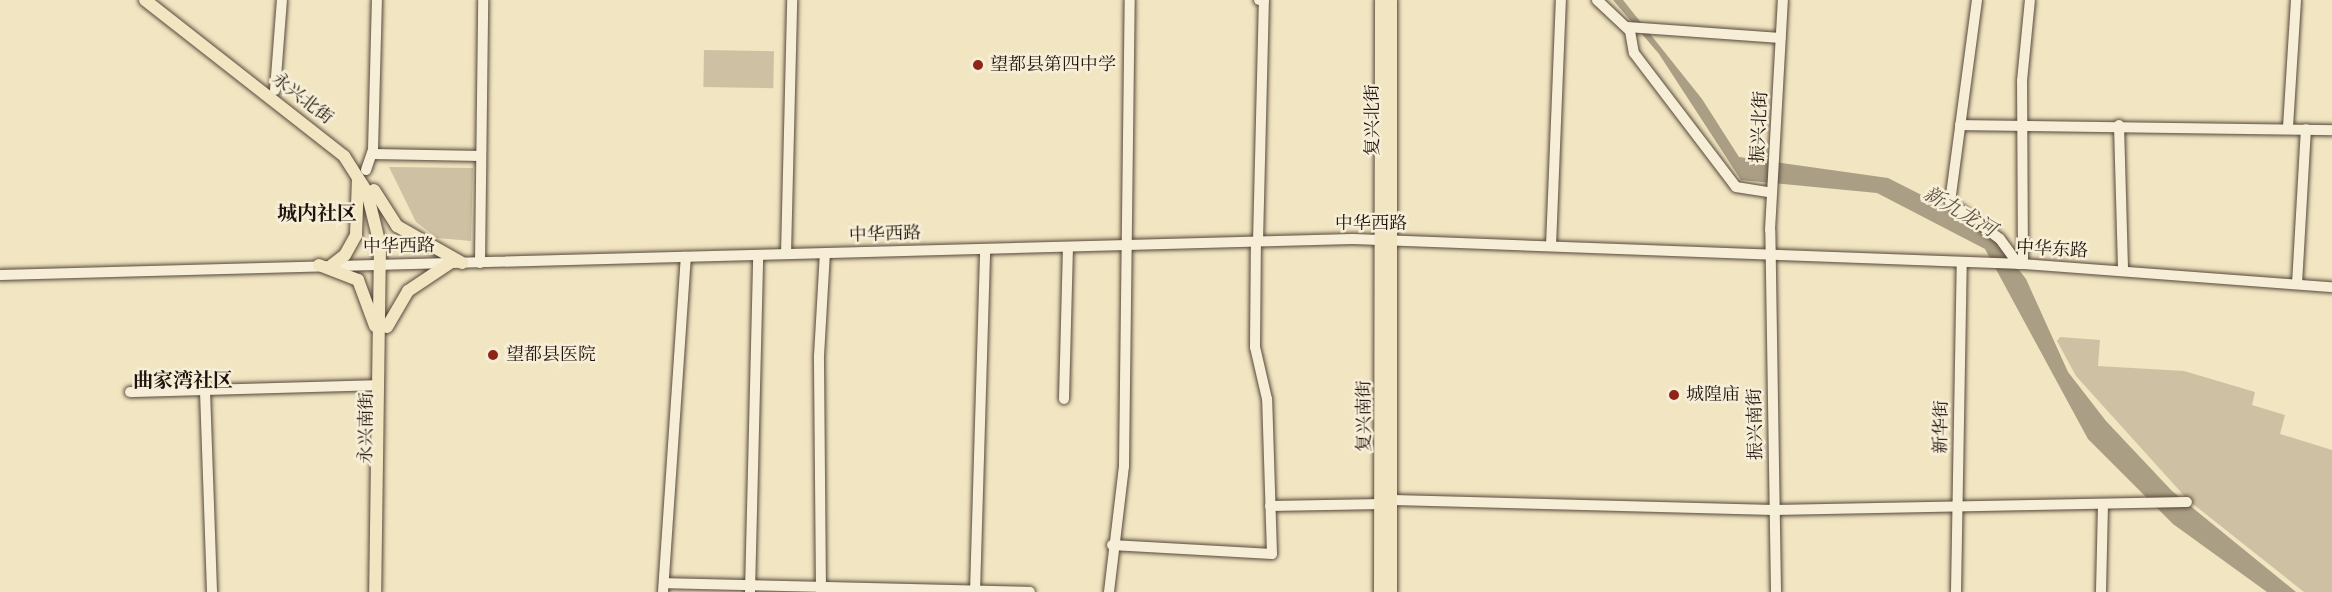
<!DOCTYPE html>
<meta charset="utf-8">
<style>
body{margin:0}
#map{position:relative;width:2332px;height:592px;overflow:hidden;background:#f2e5c1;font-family:"Old Standard TT","Noto Serif SC",serif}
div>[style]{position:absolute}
.green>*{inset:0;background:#cec1a3;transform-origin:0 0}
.water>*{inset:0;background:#aa9e84}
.roads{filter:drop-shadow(0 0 2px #54483b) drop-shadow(0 0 2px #54483b)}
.minor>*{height:10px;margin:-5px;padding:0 5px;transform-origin:5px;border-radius:5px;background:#f7eed7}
.major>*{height:12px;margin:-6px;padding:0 6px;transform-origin:6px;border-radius:6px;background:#f2e5c1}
.dots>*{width:16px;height:16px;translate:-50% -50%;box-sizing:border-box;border:3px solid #f7eed7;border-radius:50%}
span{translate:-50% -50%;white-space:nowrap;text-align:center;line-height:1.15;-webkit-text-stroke:5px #f7eed7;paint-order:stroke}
.poi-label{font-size:18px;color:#1f140e}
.left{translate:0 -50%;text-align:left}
.street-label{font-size:18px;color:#1f140e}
.water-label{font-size:20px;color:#5e5243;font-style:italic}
.neighbourhood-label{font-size:20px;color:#1f140e;font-weight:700}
</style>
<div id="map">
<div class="green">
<i style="left:704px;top:50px;width:70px;height:37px;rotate:1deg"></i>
<i style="clip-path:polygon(389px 167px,473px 168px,471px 241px,437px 238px,416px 222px)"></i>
<i style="clip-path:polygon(2060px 337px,2100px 340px,2098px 366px,2184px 371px,2255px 392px,2252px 405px,2285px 415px,2280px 434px,2332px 450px,2332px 592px,2304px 592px,2188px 500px,2076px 376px,2057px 341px)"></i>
</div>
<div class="water">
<i style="clip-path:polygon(1613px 0,1623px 0,1702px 99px,1739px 157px,1888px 178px,1959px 214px,2000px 245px,2026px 279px,2068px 372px,2106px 421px,2172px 491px,2296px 592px,2267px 592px,2173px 524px,2088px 439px,1985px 249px,1877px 193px,1741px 180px,1659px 54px)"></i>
</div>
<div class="roads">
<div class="minor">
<i style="left:1597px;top:0;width:45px;rotate:43.2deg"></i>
<i style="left:1630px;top:31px;width:22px;rotate:80deg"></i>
<i style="left:1634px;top:53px;width:168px;rotate:52.7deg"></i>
<i style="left:1736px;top:187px;width:36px;rotate:9deg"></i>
<i style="left:1977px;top:0;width:204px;rotate:97.6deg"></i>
<i style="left:1950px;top:202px;width:62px;rotate:36.5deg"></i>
<i style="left:2000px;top:239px;width:31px;rotate:54deg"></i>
<i style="left:1627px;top:27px;width:154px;rotate:4.1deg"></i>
<i style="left:275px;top:90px;width:90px;rotate:-85.6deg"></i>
<i style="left:1960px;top:125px;width:372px;rotate:0.8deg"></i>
<i style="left:2119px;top:125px;width:146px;rotate:88.4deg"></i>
<i style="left:2288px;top:127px;width:127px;rotate:-86.4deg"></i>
<i style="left:373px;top:154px;width:108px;rotate:1.1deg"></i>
<i style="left:366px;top:170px;width:21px;rotate:-71deg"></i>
<i style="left:373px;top:150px;width:150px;rotate:-88.5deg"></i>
<i style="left:1258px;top:242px;width:242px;rotate:-88.6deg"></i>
<i style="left:1264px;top:0;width:5px;rotate:180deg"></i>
<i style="left:1551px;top:246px;width:246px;rotate:-87.7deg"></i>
<i style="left:786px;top:254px;width:254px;rotate:-88.6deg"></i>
<i style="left:480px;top:263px;width:263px;rotate:-89.3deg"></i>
<i style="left:2023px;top:264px;width:183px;rotate:-90.3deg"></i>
<i style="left:2022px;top:81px;width:81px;rotate:-84.4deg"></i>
<i style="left:0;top:275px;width:1353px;rotate:-1.52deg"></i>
<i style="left:1353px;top:239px;width:670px;rotate:2.14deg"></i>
<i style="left:2023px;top:264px;width:310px;rotate:4.3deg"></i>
<i style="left:2297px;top:284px;width:155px;rotate:-86.7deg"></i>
<i style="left:205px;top:391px;width:201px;rotate:88deg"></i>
<i style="left:130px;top:392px;width:248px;rotate:-1.6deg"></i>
<i style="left:1064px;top:399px;width:152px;rotate:-88.5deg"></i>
<i style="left:1393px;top:500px;width:381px;rotate:1.5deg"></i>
<i style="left:1774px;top:510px;width:413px;rotate:-1.1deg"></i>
<i style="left:1270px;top:506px;width:113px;rotate:-1deg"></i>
<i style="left:1112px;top:545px;width:160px;rotate:3.2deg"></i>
<i style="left:1272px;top:554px;width:155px;rotate:-91.8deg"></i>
<i style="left:1267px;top:399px;width:53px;rotate:-103deg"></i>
<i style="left:1255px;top:347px;width:105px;rotate:-89.5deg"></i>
<i style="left:664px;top:583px;width:366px;rotate:1.4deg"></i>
<i style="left:663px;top:592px;width:336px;rotate:-86.1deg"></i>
<i style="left:750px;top:592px;width:337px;rotate:-88.6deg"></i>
<i style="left:821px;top:592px;width:236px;rotate:-90.5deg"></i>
<i style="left:819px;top:356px;width:103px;rotate:-86.7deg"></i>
<i style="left:975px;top:592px;width:343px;rotate:-88.3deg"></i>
<i style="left:1109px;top:592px;width:127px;rotate:-83.2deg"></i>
<i style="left:1124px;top:466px;width:466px;rotate:-89.3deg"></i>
<i style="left:1776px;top:592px;width:362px;rotate:-90.9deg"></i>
<i style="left:1770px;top:230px;width:230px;rotate:-86.8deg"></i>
<i style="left:1956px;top:592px;width:330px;rotate:-89deg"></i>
<i style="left:2101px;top:592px;width:86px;rotate:-88.7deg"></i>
</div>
<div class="major">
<i style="left:145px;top:0;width:253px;rotate:38.1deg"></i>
<i style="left:344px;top:156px;width:43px;rotate:57.4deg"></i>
<i style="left:367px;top:192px;width:55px;rotate:76.2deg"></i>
<i style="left:380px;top:245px;width:347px;rotate:90.8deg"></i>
<i style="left:374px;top:190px;width:43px;rotate:57.4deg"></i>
<i style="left:397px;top:226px;width:75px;rotate:29.6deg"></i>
<i style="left:319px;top:265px;width:42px;rotate:21deg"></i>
<i style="left:358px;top:280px;width:49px;rotate:69.7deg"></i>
<i style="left:332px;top:265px;width:16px;rotate:-38deg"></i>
<i style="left:345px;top:255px;width:23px;rotate:-61deg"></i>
<i style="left:356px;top:235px;width:56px;rotate:-88deg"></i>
<i style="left:387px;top:327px;width:42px;rotate:-59.7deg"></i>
<i style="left:408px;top:291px;width:50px;rotate:-33.7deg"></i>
<i style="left:1380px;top:592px;width:592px;rotate:-89.9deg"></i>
<i style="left:1391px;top:592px;width:592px;rotate:-90deg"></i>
</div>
</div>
<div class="dots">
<i style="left:978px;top:65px;background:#8f2418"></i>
<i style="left:493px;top:355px;background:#8f2418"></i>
<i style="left:1674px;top:395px;background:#8f2418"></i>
</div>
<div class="poi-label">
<span class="left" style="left:990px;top:65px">望都县第四中学</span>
<span class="left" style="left:506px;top:355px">望都县医院</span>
<span class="left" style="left:1686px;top:395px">城隍庙</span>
</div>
<div class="street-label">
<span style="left:302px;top:99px;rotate:38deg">永兴北街</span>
<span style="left:1373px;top:120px;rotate:-90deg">复兴北街</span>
<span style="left:1760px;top:127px;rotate:-87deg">振兴北街</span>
<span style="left:1371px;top:224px">中华西路</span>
<span style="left:885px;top:235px;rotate:-2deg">中华西路</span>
<span style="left:399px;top:247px;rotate:-1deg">中华西路</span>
<span style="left:2052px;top:250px;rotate:3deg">中华东路</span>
<span style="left:1365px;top:416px;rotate:-90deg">复兴南街</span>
<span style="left:1756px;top:424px;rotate:-91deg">振兴南街</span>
<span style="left:1942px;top:427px;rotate:-89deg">新华街</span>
<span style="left:367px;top:428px;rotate:-89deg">永兴南街</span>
</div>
<div class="water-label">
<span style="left:1959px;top:213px;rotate:30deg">新九龙河</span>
</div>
<div class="neighbourhood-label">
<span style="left:317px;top:215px">城内社区</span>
<span style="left:183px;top:382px">曲家湾社区</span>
</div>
</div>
